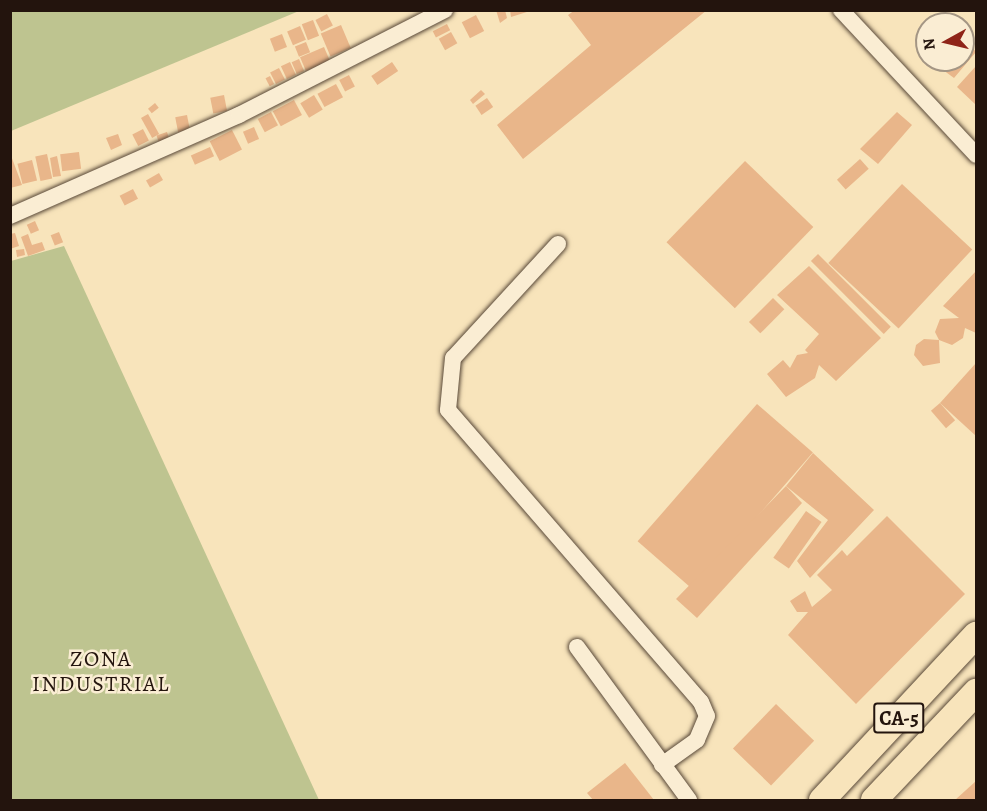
<!DOCTYPE html>
<style>
body{margin:0}
#map{position:relative;width:987px;height:811px;overflow:hidden;background:#f8e4bb;font-family:Alegreya,serif}
div>[style]{position:absolute}
.green>*{inset:0;background:#bec490}
.building>*{inset:0;background:#e9b68a;transform-origin:0 0}
.roads{filter:drop-shadow(0 0 2px #584838) drop-shadow(0 0 2px #584838)}
.minor>*{height:16px;margin:-8px;padding:0 8px;transform-origin:8px;border-radius:8px;background:#faedd3}
.highway>*{height:26px;margin:-13px;padding:0 13px;transform-origin:13px;border-radius:13px;background:#f8e4bb}
span{translate:-50% -50%;white-space:nowrap;text-align:center;line-height:1.15;-webkit-text-stroke:5px #faedd3;paint-order:stroke}
.shield-label span{padding:2px 4px;background:#faedd3;border:2px solid;border-radius:4px;-webkit-text-stroke-width:0}
.shield-label{font-size:20px;color:#23140d;font-weight:700}
.neighbourhood-label{font-size:22px;color:#23140d;letter-spacing:1.5px}
.frame{position:absolute;inset:0;border:12px solid #23140d;pointer-events:none}
.north{position:absolute;left:915px;top:12px;width:60px;height:60px;box-sizing:border-box;background:#faedd3;border:2px solid #a49684;border-radius:50%;rotate:262deg;font-size:16px;font-weight:700;line-height:24px;text-align:center;color:#23140d}
.north::after{content:'';display:block;margin:auto;width:21px;height:27px;background:#8f2418;clip-path:polygon(50% 0,100% 100%,50% 72%,0 100%)}
</style>
<div id="map">
<div class="green">
<i style="clip-path:polygon(11px 10px,299px 10px,299px 11px,11px 131px)"></i>
<i style="clip-path:polygon(64px 246px,319px 800px,11px 800px,11px 261px)"></i>
</div>
<div class="building">
<i style="clip-path:polygon(496px 10px,505px 10px,507px 18px,500px 23px)"></i>
<i style="clip-path:polygon(510px 10px,530px 10px,530px 11px,511px 17px)"></i>
<i style="clip-path:polygon(575px 10px,707px 10px,523px 159px,497px 125px,591px 45px,568px 15px)"></i>
<i style="left:327px;top:14px;width:13px;height:13px;rotate:63deg"></i>
<i style="left:476px;top:15px;width:18px;height:16px;rotate:63deg"></i>
<i style="left:313px;top:20px;width:17px;height:12px;rotate:69deg"></i>
<i style="left:447px;top:24px;width:7px;height:16px;rotate:63deg"></i>
<i style="left:341px;top:25px;width:25px;height:22px;rotate:67deg"></i>
<i style="left:300px;top:26px;width:15px;height:14px;rotate:67deg"></i>
<i style="left:451px;top:32px;width:13px;height:14px;rotate:61deg"></i>
<i style="left:282px;top:34px;width:14px;height:13px;rotate:69deg"></i>
<i style="clip-path:polygon(966px 39px,976px 52px,954px 78px,943px 70px,952px 60px,963px 60px)"></i>
<i style="left:306px;top:42px;width:11px;height:12px;rotate:68deg"></i>
<i style="left:324px;top:47px;width:15px;height:26px;rotate:67deg"></i>
<i style="left:299px;top:59px;width:13px;height:8px;rotate:67deg"></i>
<i style="left:290px;top:62px;width:14px;height:10px;rotate:65deg"></i>
<i style="left:392px;top:62px;width:11px;height:25px;rotate:56deg"></i>
<i style="clip-path:polygon(976px 66px,976px 105px,957px 87px)"></i>
<i style="left:279px;top:68px;width:13px;height:10px;rotate:63deg"></i>
<i style="left:349px;top:75px;width:13px;height:11px;rotate:63deg"></i>
<i style="left:270px;top:76px;width:9px;height:5px;rotate:63deg"></i>
<i style="left:336px;top:84px;width:15px;height:21px;rotate:62deg"></i>
<i style="clip-path:polygon(481px 90px,485px 94px,473px 104px,470px 100px)"></i>
<i style="left:224px;top:95px;width:16px;height:14px;rotate:79deg"></i>
<i style="left:314px;top:95px;width:17px;height:16px;rotate:59deg"></i>
<i style="left:487px;top:98px;width:11px;height:14px;rotate:56deg"></i>
<i style="left:294px;top:100px;width:17px;height:24px;rotate:62deg"></i>
<i style="left:155px;top:103px;width:6px;height:9px;rotate:51deg"></i>
<i style="left:271px;top:112px;width:15px;height:15px;rotate:62deg"></i>
<i style="clip-path:polygon(897px 112px,912px 125px,878px 164px,860px 149px)"></i>
<i style="left:148px;top:114px;width:23px;height:8px;rotate:61deg"></i>
<i style="left:187px;top:115px;width:15px;height:12px;rotate:79deg"></i>
<i style="left:254px;top:127px;width:13px;height:12px;rotate:67deg"></i>
<i style="left:143px;top:129px;width:13px;height:12px;rotate:63deg"></i>
<i style="left:232px;top:130px;width:22px;height:25px;rotate:63deg"></i>
<i style="left:167px;top:132px;width:9px;height:11px;rotate:72deg"></i>
<i style="clip-path:polygon(118px 134px,122px 145px,111px 150px,106px 138px)"></i>
<i style="left:210px;top:147px;width:10px;height:21px;rotate:66deg"></i>
<i style="left:79px;top:152px;width:17px;height:19px;rotate:83deg"></i>
<i style="clip-path:polygon(10px 153px,22px 185px,10px 188px)"></i>
<i style="left:47px;top:154px;width:25px;height:12px;rotate:78deg"></i>
<i style="clip-path:polygon(57px 156px,61px 176px,53px 177px,50px 158px)"></i>
<i style="left:860px;top:159px;width:13px;height:31px;rotate:48deg"></i>
<i style="left:32px;top:160px;width:21px;height:15px;rotate:76deg"></i>
<i style="left:745px;top:161px;width:95px;height:113px;rotate:44deg"></i>
<i style="left:159px;top:173px;width:8px;height:15px;rotate:60deg"></i>
<i style="left:902px;top:184px;width:96px;height:108px;rotate:43deg"></i>
<i style="left:133px;top:189px;width:11px;height:15px;rotate:63deg"></i>
<i style="left:35px;top:221px;width:10px;height:9px;rotate:66deg"></i>
<i style="left:59px;top:232px;width:11px;height:9px;rotate:68deg"></i>
<i style="clip-path:polygon(15px 233px,19px 246px,10px 249px,10px 234px)"></i>
<i style="clip-path:polygon(28px 234px,32px 245px,42px 242px,45px 250px,28px 256px,21px 237px)"></i>
<i style="clip-path:polygon(24px 249px,25px 255px,17px 257px,16px 250px)"></i>
<i style="left:818px;top:254px;width:103px;height:10px;rotate:45deg"></i>
<i style="clip-path:polygon(809px 266px,881px 338px,836px 381px,819px 365px,815px 378px,786px 397px,767px 374px,783px 360px,790px 368px,797px 355px,808px 353px,805px 350px,819px 334px,777px 295px)"></i>
<i style="clip-path:polygon(976px 271px,976px 333px,965px 328px,963px 338px,952px 345px,939px 340px,940px 363px,923px 366px,914px 355px,916px 345px,924px 339px,939px 340px,935px 332px,940px 319px,959px 318px,943px 306px)"></i>
<i style="left:773px;top:298px;width:16px;height:34px;rotate:45deg"></i>
<i style="clip-path:polygon(976px 363px,976px 436px,940px 403px)"></i>
<i style="left:940px;top:403px;width:23px;height:12px;rotate:49deg"></i>
<i style="left:757px;top:404px;width:74px;height:182px;rotate:41deg"></i>
<i style="clip-path:polygon(813px 453px,874px 510px,810px 578px,797px 561px,828px 520px,786px 486px)"></i>
<i style="clip-path:polygon(786px 486px,802px 503px,697px 618px,676px 599px)"></i>
<i style="left:806px;top:511px;width:19px;height:57px;rotate:35deg"></i>
<i style="clip-path:polygon(887px 516px,965px 594px,856px 704px,788px 635px,808px 612px,797px 612px,790px 601px,805px 591px,812px 607px,832px 590px,817px 575px,842px 550px,847px 556px)"></i>
<i style="left:776px;top:704px;width:53px;height:62px;rotate:44deg"></i>
<i style="clip-path:polygon(625px 763px,654px 800px,593px 800px,587px 793px)"></i>
<i style="clip-path:polygon(976px 781px,976px 800px,955px 800px)"></i>
</div>
<div class="roads">
<div class="minor">
<i style="left:841px;top:10px;width:198px;rotate:47deg"></i>
<i style="left:10px;top:216px;width:250px;rotate:-23.8deg"></i>
<i style="left:239px;top:115px;width:231px;rotate:-27deg"></i>
<i style="left:558px;top:244px;width:155px;rotate:132.6deg"></i>
<i style="left:453px;top:358px;width:52px;rotate:95.5deg"></i>
<i style="left:448px;top:410px;width:386px;rotate:49.1deg"></i>
<i style="left:701px;top:702px;width:15px;rotate:67deg"></i>
<i style="left:707px;top:716px;width:26px;rotate:113deg"></i>
<i style="left:697px;top:740px;width:43px;rotate:144.5deg"></i>
<i style="left:577px;top:647px;width:190px;rotate:53.8deg"></i>
</div>
<div class="highway">
<i style="left:822px;top:800px;width:226px;rotate:-47deg"></i>
<i style="left:874px;top:800px;width:149px;rotate:-46.6deg"></i>
</div>
</div>
<div class="shield-label">
<span style="left:899px;top:718px">CA-5</span>
</div>
<div class="neighbourhood-label">
<span style="left:101px;top:672px">ZONA<br>INDUSTRIAL</span>
</div>
<div class="frame"></div>
<div class="north">N</div>
</div>
